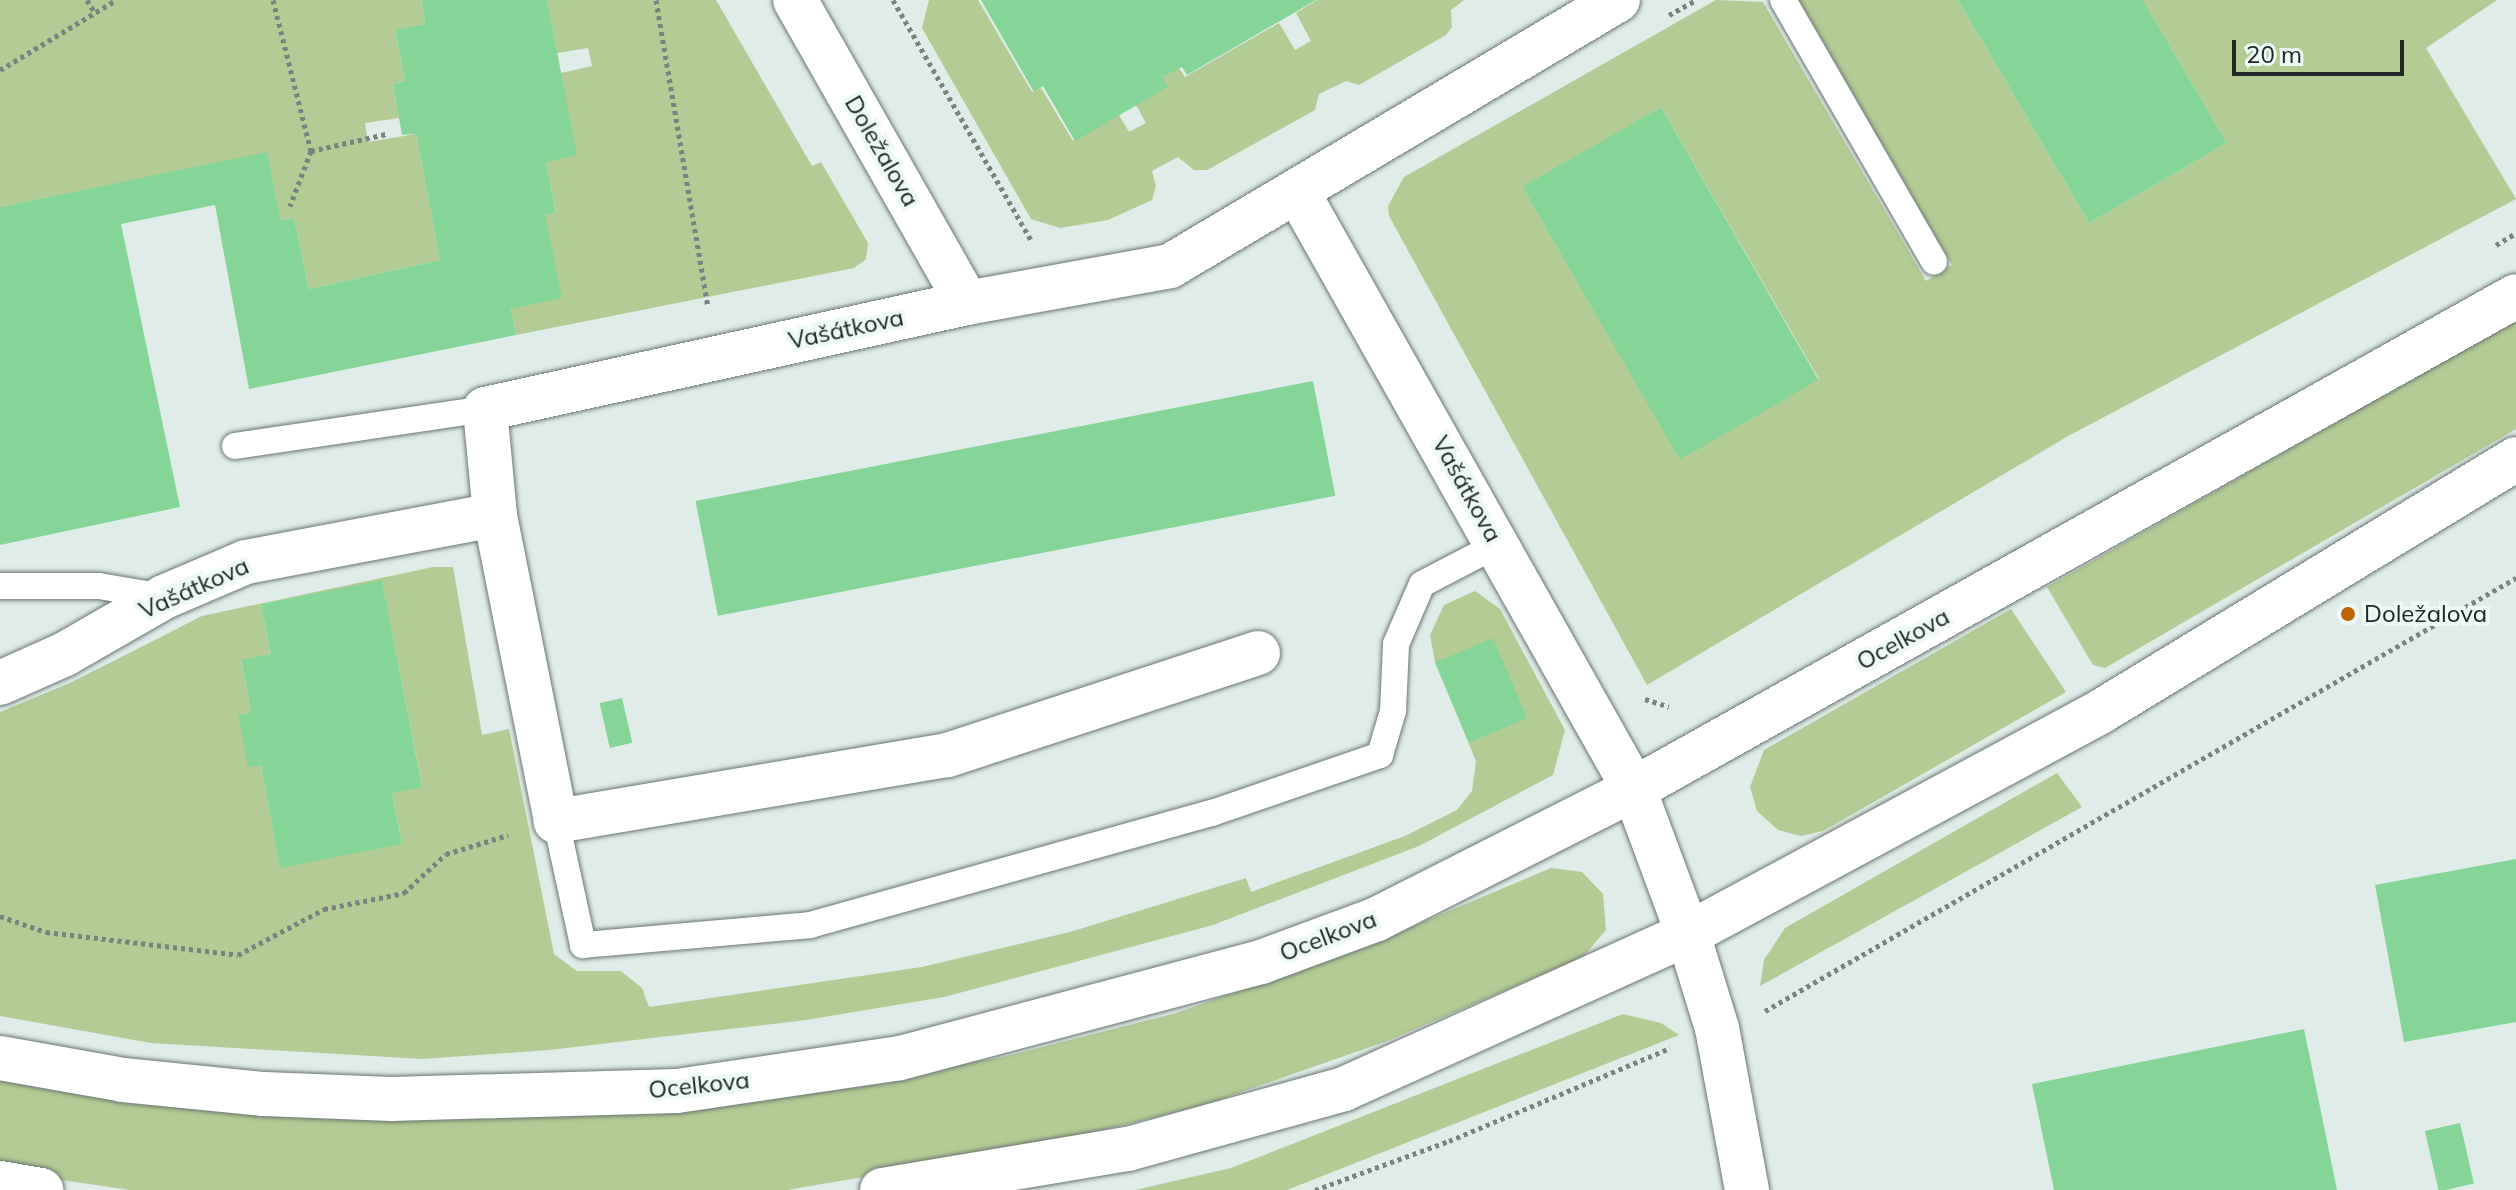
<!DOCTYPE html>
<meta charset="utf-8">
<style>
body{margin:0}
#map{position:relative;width:2516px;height:1190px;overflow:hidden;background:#dfece8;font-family:Mulish,sans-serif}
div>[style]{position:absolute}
.green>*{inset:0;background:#b3cb94}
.building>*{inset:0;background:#86d598;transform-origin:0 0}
.path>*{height:5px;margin-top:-2.5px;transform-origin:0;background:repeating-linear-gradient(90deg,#7a8380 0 4px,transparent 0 8px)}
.roads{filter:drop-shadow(0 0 2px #6a7672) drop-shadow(0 0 2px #6a7672)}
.service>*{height:26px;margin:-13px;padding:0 13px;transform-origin:13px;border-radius:13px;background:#fff}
.minor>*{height:44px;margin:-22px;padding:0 22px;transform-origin:22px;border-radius:22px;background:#fff}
.tertiary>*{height:44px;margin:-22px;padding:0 22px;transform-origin:22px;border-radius:22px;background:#fff}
.dots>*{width:22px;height:22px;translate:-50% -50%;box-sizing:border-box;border:4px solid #ecf9f5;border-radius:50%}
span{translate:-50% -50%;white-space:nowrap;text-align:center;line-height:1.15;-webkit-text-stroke:8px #ecf9f5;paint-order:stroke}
.street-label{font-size:24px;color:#222726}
.poi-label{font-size:24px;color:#222726}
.left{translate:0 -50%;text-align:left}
.scale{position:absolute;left:2232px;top:40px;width:172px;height:36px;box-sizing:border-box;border:4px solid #222726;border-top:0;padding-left:10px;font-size:24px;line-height:28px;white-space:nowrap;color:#222726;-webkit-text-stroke:6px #ecf9f5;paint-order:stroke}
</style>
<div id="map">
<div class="green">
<i style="clip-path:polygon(0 0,421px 0,425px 24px,395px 31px,405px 81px,393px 84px,399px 118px,365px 123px,368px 142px,416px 134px,440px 260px,309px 289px,294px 218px,281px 220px,267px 153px,0 207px)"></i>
<i style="clip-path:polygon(547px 0,716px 0,812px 166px,821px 162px,868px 243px,866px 259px,854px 268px,516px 335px,511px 309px,545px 215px,556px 211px,546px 162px,561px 73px,592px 66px,588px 48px,557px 53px)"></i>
<i style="clip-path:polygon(929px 0,978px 0,1032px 92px,1041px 88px,1073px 141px,1119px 115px,1129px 132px,1146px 123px,1136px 105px,1162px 77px,1179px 68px,1185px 77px,1279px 23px,1295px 50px,1311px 41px,1296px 13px,1317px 0,1464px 0,1451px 10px,1452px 27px,1446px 35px,1359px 85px,1346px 81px,1319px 94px,1315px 110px,1207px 170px,1194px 170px,1178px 157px,1152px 171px,1156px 186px,1152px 200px,1108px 220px,1060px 228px,1031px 219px,922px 28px)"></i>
<i style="clip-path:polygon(evenodd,1716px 0,1763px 2px,1926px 281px,1952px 265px,1799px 0,1958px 0,2089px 223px,2227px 143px,2143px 0,2497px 0,2426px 48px,2516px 199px,2070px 435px,1647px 685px,1389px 216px,1388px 206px,1404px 177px,1716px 0,1661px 107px,1819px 379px,1681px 458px,1523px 188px,1661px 107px)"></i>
<i style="clip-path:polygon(2516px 320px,2516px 429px,2105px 668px,2093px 665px,2047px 587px)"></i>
<i style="clip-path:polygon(evenodd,433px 567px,453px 567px,482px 735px,509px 729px,554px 954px,577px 971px,621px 971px,642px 988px,649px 1007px,922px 967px,1070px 932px,1246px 878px,1251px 892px,1405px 836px,1457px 810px,1472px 791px,1476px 761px,1435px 662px,1430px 635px,1444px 605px,1475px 591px,1500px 609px,1565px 730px,1553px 775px,1419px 846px,1213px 925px,944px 997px,806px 1020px,549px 1050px,422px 1059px,151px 1043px,0 1016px,0 712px,70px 683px,202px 616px,433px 567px,382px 581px,422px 786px,392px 793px,402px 843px,280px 867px,261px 765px,238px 715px,251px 712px,241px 661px,271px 654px,261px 604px,382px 581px)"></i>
<i style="clip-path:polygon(2011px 609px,2066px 692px,1823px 831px,1801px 836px,1778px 830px,1757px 811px,1750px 787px,1764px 750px)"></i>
<i style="clip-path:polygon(2057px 773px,2082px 807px,1760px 986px,1764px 960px,1785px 928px)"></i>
<i style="clip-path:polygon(1551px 868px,1582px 872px,1603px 894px,1606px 930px,1583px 957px,1387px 1041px,1204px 1105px,1023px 1150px,787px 1190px,130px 1190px,0 1171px,0 1074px,756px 1098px,1003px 1057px,1176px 1013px,1352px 952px)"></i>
<i style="clip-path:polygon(1623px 1014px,1661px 1023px,1679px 1035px,1287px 1190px,1135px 1190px,1231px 1168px)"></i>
</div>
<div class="building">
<i style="clip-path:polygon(421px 0,547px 0,577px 155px,546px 162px,556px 212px,545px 215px,562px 298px,511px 309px,516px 335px,249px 389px,215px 205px,121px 224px,180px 507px,0 545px,0 207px,267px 152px,281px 220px,294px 218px,309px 289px,440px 260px,416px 134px,402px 135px,393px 84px,405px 81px,395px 30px,425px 24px)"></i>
<i style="clip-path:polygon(981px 0,1316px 0,1187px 75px,1182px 67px,1162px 77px,1168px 87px,1075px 141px,1043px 86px,1034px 92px)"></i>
<i style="clip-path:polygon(1958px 0,2143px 0,2227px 143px,2089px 223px)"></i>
<i style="left:1661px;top:107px;width:315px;height:160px;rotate:60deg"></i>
<i style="left:1313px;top:381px;width:117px;height:629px;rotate:79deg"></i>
<i style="clip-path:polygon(382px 580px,422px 787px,392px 793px,402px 844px,280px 868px,261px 765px,248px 767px,238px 715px,251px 712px,241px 660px,271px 654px,261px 604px)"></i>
<i style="left:1493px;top:638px;width:87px;height:63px;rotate:67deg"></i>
<i style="left:622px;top:698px;width:46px;height:23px;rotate:77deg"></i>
<i style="clip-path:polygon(2516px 859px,2516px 1022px,2404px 1042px,2375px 885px)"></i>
<i style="clip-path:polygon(2304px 1029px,2337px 1190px,2054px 1190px,2032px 1084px)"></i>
<i style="left:2460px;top:1123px;width:62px;height:36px;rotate:77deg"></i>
</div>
<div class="path">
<i style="left:87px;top:0;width:15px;rotate:58deg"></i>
<i style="left:273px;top:0;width:156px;rotate:75.9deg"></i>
<i style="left:311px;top:151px;width:59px;rotate:110.9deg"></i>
<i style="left:656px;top:0;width:311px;rotate:80.4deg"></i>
<i style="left:893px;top:0;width:277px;rotate:60.1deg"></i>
<i style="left:1669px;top:15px;width:31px;rotate:-29deg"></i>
<i style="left:0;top:70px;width:135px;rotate:-31.1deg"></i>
<i style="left:311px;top:151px;width:77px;rotate:-12.8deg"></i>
<i style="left:2496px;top:245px;width:23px;rotate:-31deg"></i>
<i style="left:1645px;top:699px;width:25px;rotate:18deg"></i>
<i style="left:0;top:916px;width:49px;rotate:19.2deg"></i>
<i style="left:46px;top:932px;width:193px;rotate:6.8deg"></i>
<i style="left:238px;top:955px;width:98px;rotate:-28.1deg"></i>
<i style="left:324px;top:909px;width:82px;rotate:-11.3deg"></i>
<i style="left:404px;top:893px;width:57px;rotate:-42.9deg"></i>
<i style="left:446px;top:854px;width:65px;rotate:-17deg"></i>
<i style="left:1765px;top:1011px;width:867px;rotate:-29.97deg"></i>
<i style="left:1315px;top:1190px;width:143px;rotate:-20.1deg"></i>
<i style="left:1449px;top:1141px;width:240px;rotate:-22.8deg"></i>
</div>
<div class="roads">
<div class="service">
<i style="left:1783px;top:0;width:302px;rotate:60deg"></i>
<i style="left:235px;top:446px;width:253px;rotate:-8.4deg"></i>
<i style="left:0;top:586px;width:99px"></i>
<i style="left:99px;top:586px;width:66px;rotate:9.6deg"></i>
<i style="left:556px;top:821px;width:127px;rotate:77.7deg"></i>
<i style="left:583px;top:945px;width:228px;rotate:-5deg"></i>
<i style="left:810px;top:925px;width:417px;rotate:-15.6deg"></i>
<i style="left:1212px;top:813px;width:178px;rotate:-19deg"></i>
<i style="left:1380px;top:755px;width:46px;rotate:-73.5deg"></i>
<i style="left:1393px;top:711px;width:67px;rotate:-87.4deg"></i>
<i style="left:1396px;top:644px;width:65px;rotate:-66.6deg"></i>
<i style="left:1422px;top:584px;width:87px;rotate:-27.5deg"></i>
</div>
<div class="minor">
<i style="left:795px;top:0;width:348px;rotate:60.4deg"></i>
<i style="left:1297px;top:191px;width:686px;rotate:60.6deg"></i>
<i style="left:1258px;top:653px;width:327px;rotate:161.8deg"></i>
<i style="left:947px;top:755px;width:397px;rotate:170.4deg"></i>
<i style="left:556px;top:821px;width:312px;rotate:-101.3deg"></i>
<i style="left:495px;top:515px;width:106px;rotate:-95.4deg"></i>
<i style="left:485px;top:409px;width:494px;rotate:-12.4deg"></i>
<i style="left:967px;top:303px;width:206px;rotate:-10.3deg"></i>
<i style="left:1170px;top:266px;width:521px;rotate:-30.7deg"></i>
<i style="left:0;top:683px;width:71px;rotate:-24deg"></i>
<i style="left:65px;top:654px;width:114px;rotate:-29.9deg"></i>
<i style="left:164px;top:597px;width:89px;rotate:-23.1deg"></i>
<i style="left:246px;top:562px;width:253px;rotate:-10.7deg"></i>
<i style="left:1688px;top:934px;width:98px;rotate:72.9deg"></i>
<i style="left:1717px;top:1028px;width:165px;rotate:79.5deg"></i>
</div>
<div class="tertiary">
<i style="left:1634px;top:789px;width:155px;rotate:69.6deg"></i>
<i style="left:0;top:1058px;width:125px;rotate:10.1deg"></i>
<i style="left:123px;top:1080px;width:142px;rotate:5.7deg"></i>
<i style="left:264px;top:1094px;width:127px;rotate:2.3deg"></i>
<i style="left:391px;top:1099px;width:286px;rotate:-1.6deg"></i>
<i style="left:677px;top:1091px;width:225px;rotate:-8.4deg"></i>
<i style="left:900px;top:1058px;width:374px;rotate:-14.9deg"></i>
<i style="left:1261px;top:962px;width:124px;rotate:-20.3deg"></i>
<i style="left:1377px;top:919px;width:288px;rotate:-26.8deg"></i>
<i style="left:1634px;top:789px;width:1010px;rotate:-29.2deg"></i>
<i style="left:0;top:1183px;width:42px;rotate:9.7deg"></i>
<i style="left:882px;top:1190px;width:249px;rotate:-9.5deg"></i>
<i style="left:1128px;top:1149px;width:224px;rotate:-15.5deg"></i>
<i style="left:1344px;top:1089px;width:377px;rotate:-24.3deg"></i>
<i style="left:1688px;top:934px;width:468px;rotate:-28.3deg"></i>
<i style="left:2100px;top:712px;width:487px;rotate:-31.3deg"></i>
</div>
</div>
<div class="dots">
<i style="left:2348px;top:614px;background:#bd6305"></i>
</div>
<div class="street-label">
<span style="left:882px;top:151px;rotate:60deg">Doležalova</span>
<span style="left:846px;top:329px;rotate:-12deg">Vašátkova</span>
<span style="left:1467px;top:489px;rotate:61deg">Vašátkova</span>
<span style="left:194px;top:588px;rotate:-24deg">Vašátkova</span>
<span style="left:1903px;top:639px;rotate:-29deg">Ocelkova</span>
<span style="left:1328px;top:936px;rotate:-21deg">Ocelkova</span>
<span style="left:699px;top:1085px;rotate:-6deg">Ocelkova</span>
</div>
<div class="poi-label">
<span class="left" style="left:2364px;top:614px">Doležalova</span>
</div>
<div class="scale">20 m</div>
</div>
